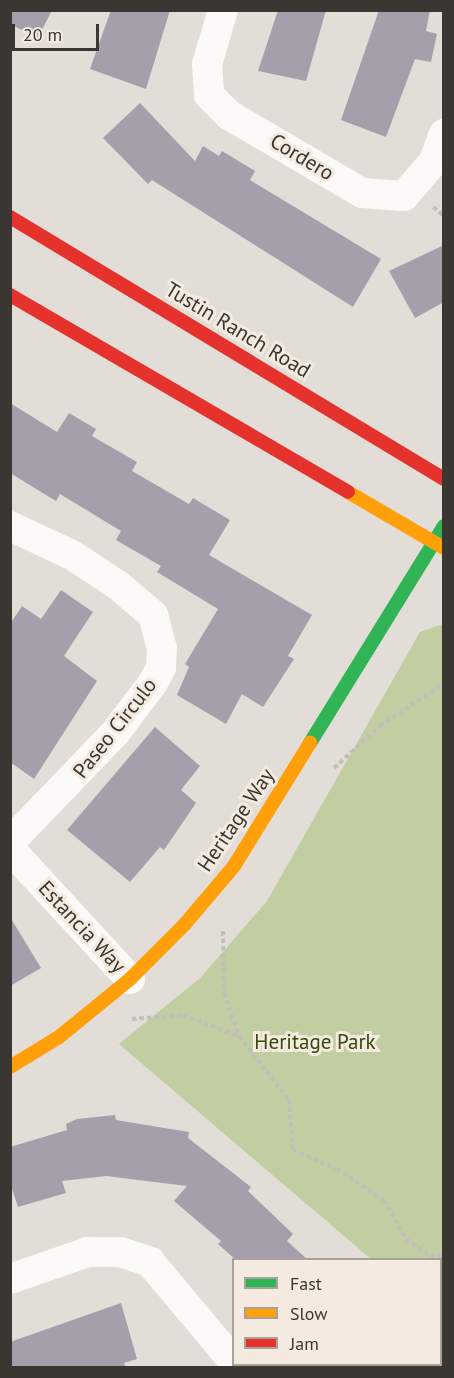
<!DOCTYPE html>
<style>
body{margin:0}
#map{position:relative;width:454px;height:1378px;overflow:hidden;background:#e3ddd8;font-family:"PT Sans",sans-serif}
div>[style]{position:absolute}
.green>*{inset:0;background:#c0cea2}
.building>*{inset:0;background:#a69fab}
.path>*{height:4px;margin-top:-2px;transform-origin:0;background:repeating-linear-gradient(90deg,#c0bfbc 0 4.5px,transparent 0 7.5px)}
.street>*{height:30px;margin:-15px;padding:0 15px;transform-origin:15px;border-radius:15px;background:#fbfaf9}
.fast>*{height:14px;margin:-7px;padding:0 7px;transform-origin:7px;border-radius:7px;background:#30b455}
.slow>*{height:14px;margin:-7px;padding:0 7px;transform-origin:7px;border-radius:7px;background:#ff9f0a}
.jam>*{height:14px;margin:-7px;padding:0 7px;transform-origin:7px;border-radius:7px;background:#e5322d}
span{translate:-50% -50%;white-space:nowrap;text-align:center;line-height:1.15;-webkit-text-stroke:6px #f5eae0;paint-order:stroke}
.street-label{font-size:21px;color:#3a3632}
.park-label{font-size:21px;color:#35490a}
.frame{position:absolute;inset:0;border:12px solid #3a3632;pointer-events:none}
.legend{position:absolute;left:232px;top:1258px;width:210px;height:108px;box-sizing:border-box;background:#f5eae0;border:2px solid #aaa29a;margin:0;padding:8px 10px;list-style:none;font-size:18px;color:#3a3632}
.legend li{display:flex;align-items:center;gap:12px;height:30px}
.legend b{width:30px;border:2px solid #aaa29a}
.scale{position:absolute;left:12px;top:24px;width:87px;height:27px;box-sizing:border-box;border:3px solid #3a3632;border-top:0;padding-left:8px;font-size:18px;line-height:21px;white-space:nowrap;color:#3a3632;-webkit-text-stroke:4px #f5eae0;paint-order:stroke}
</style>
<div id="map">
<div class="green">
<i style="clip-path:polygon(443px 624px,444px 624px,443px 1322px,440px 1260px,371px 1259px,119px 1044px,200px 978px,267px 901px,420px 632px)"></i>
</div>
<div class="building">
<i style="clip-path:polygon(10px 10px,52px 10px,38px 38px,10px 24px)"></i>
<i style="clip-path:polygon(111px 10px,170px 10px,146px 89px,90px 69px)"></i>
<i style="clip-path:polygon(278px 10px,326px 10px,306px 81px,258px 71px)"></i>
<i style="clip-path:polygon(379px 10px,430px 10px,426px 31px,437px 34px,431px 62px,415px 59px,386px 137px,341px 120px)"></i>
<i style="clip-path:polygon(140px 103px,195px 161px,203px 146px,219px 156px,222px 151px,255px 171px,250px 180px,381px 259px,353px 307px,152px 180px,148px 184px,103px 138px)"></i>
<i style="clip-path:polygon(444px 245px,444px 302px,415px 318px,389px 271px)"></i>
<i style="clip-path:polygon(10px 403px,57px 432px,69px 413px,96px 429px,92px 436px,137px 462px,132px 471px,189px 504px,193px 498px,230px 520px,209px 555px,312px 615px,288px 656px,294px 659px,263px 707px,242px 694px,226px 724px,177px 695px,189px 667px,185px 664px,218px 609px,157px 572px,161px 566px,116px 540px,121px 531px,60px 494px,56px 501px,10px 473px)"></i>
<i style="clip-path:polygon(61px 590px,93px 612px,64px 656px,97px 681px,34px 779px,10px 762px,10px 624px,22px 606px,41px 619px)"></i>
<i style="clip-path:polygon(155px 727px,200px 766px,181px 790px,196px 803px,164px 850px,160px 847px,130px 882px,67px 830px)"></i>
<i style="clip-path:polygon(10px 917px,41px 968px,10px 986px)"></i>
<i style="clip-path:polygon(115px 1115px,116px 1120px,189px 1132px,188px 1138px,251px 1187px,248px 1191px,293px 1234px,287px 1241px,308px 1260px,236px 1260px,218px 1244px,221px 1241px,174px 1201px,187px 1186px,106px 1176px,62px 1181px,66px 1193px,18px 1207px,10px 1183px,10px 1147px,67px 1130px,66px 1124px,77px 1119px)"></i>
<i style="clip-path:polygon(121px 1303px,137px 1359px,124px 1363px,126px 1368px,10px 1368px,10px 1342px)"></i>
</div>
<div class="path">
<i style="left:433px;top:207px;width:14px;rotate:39deg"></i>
<i style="left:334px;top:768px;width:62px;rotate:-42.4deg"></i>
<i style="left:380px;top:726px;width:77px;rotate:-33.9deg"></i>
<i style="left:223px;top:931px;width:62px;rotate:89.1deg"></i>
<i style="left:224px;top:993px;width:46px;rotate:70.8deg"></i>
<i style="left:239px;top:1036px;width:81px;rotate:52deg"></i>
<i style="left:289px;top:1100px;width:50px;rotate:85.4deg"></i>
<i style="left:293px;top:1150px;width:48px;rotate:23.4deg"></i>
<i style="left:337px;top:1169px;width:56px;rotate:33.4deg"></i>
<i style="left:384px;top:1200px;width:45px;rotate:60.6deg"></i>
<i style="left:406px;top:1239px;width:29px;rotate:35deg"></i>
<i style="left:430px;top:1256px;width:14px"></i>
<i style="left:132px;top:1019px;width:51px;rotate:-4.5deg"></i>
<i style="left:183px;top:1015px;width:59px;rotate:20.9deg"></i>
</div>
<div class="street">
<i style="left:223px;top:10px;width:56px;rotate:106.5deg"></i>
<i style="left:207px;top:64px;width:31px;rotate:86deg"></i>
<i style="left:209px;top:95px;width:28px;rotate:45deg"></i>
<i style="left:229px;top:115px;width:154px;rotate:30.4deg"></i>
<i style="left:362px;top:193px;width:42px;rotate:4.1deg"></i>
<i style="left:404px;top:196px;width:46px;rotate:-49.4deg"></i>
<i style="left:434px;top:161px;width:29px;rotate:-70deg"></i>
<i style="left:10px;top:526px;width:68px;rotate:25.1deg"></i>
<i style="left:72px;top:555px;width:56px;rotate:33.4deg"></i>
<i style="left:119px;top:586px;width:45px;rotate:40.5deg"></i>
<i style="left:153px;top:615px;width:34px;rotate:75deg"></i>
<i style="left:162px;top:648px;width:20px;rotate:93deg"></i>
<i style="left:161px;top:668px;width:18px;rotate:119deg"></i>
<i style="left:152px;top:684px;width:61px;rotate:127.1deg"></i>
<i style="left:115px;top:733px;width:151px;rotate:133.9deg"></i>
<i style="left:10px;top:849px;width:177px;rotate:47.3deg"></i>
<i style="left:10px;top:1279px;width:83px;rotate:-19.1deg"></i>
<i style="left:88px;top:1252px;width:32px"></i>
<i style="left:120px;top:1252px;width:32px;rotate:18deg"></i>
<i style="left:150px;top:1262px;width:131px;rotate:50deg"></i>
</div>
<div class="fast">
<i style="left:310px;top:743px;width:255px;rotate:-58.3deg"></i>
</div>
<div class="slow">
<i style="left:348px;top:492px;width:111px;rotate:30.3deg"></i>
<i style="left:10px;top:1067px;width:57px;rotate:-31.5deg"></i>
<i style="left:59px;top:1037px;width:92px;rotate:-39.2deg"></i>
<i style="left:130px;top:979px;width:78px;rotate:-45deg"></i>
<i style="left:185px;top:924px;width:76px;rotate:-49.8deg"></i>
<i style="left:234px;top:866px;width:145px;rotate:-58.3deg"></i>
</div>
<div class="jam">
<i style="left:10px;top:217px;width:507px;rotate:31.12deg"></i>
<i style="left:10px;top:295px;width:391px;rotate:30.2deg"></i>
</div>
<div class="street-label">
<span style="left:302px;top:157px;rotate:31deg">Cordero</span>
<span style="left:238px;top:330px;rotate:31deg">Tustin Ranch Road</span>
<span style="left:115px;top:728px;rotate:-52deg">Paseo Circulo</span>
<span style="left:236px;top:820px;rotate:-56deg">Heritage Way</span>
<span style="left:82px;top:927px;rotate:47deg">Estancia Way</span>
</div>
<div class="park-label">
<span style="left:315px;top:1042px">Heritage Park</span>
</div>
<div class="frame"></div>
<ul class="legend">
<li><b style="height:8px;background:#30b455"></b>Fast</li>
<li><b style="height:8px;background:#ff9f0a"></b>Slow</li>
<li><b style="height:8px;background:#e5322d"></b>Jam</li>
</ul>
<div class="scale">20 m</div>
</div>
